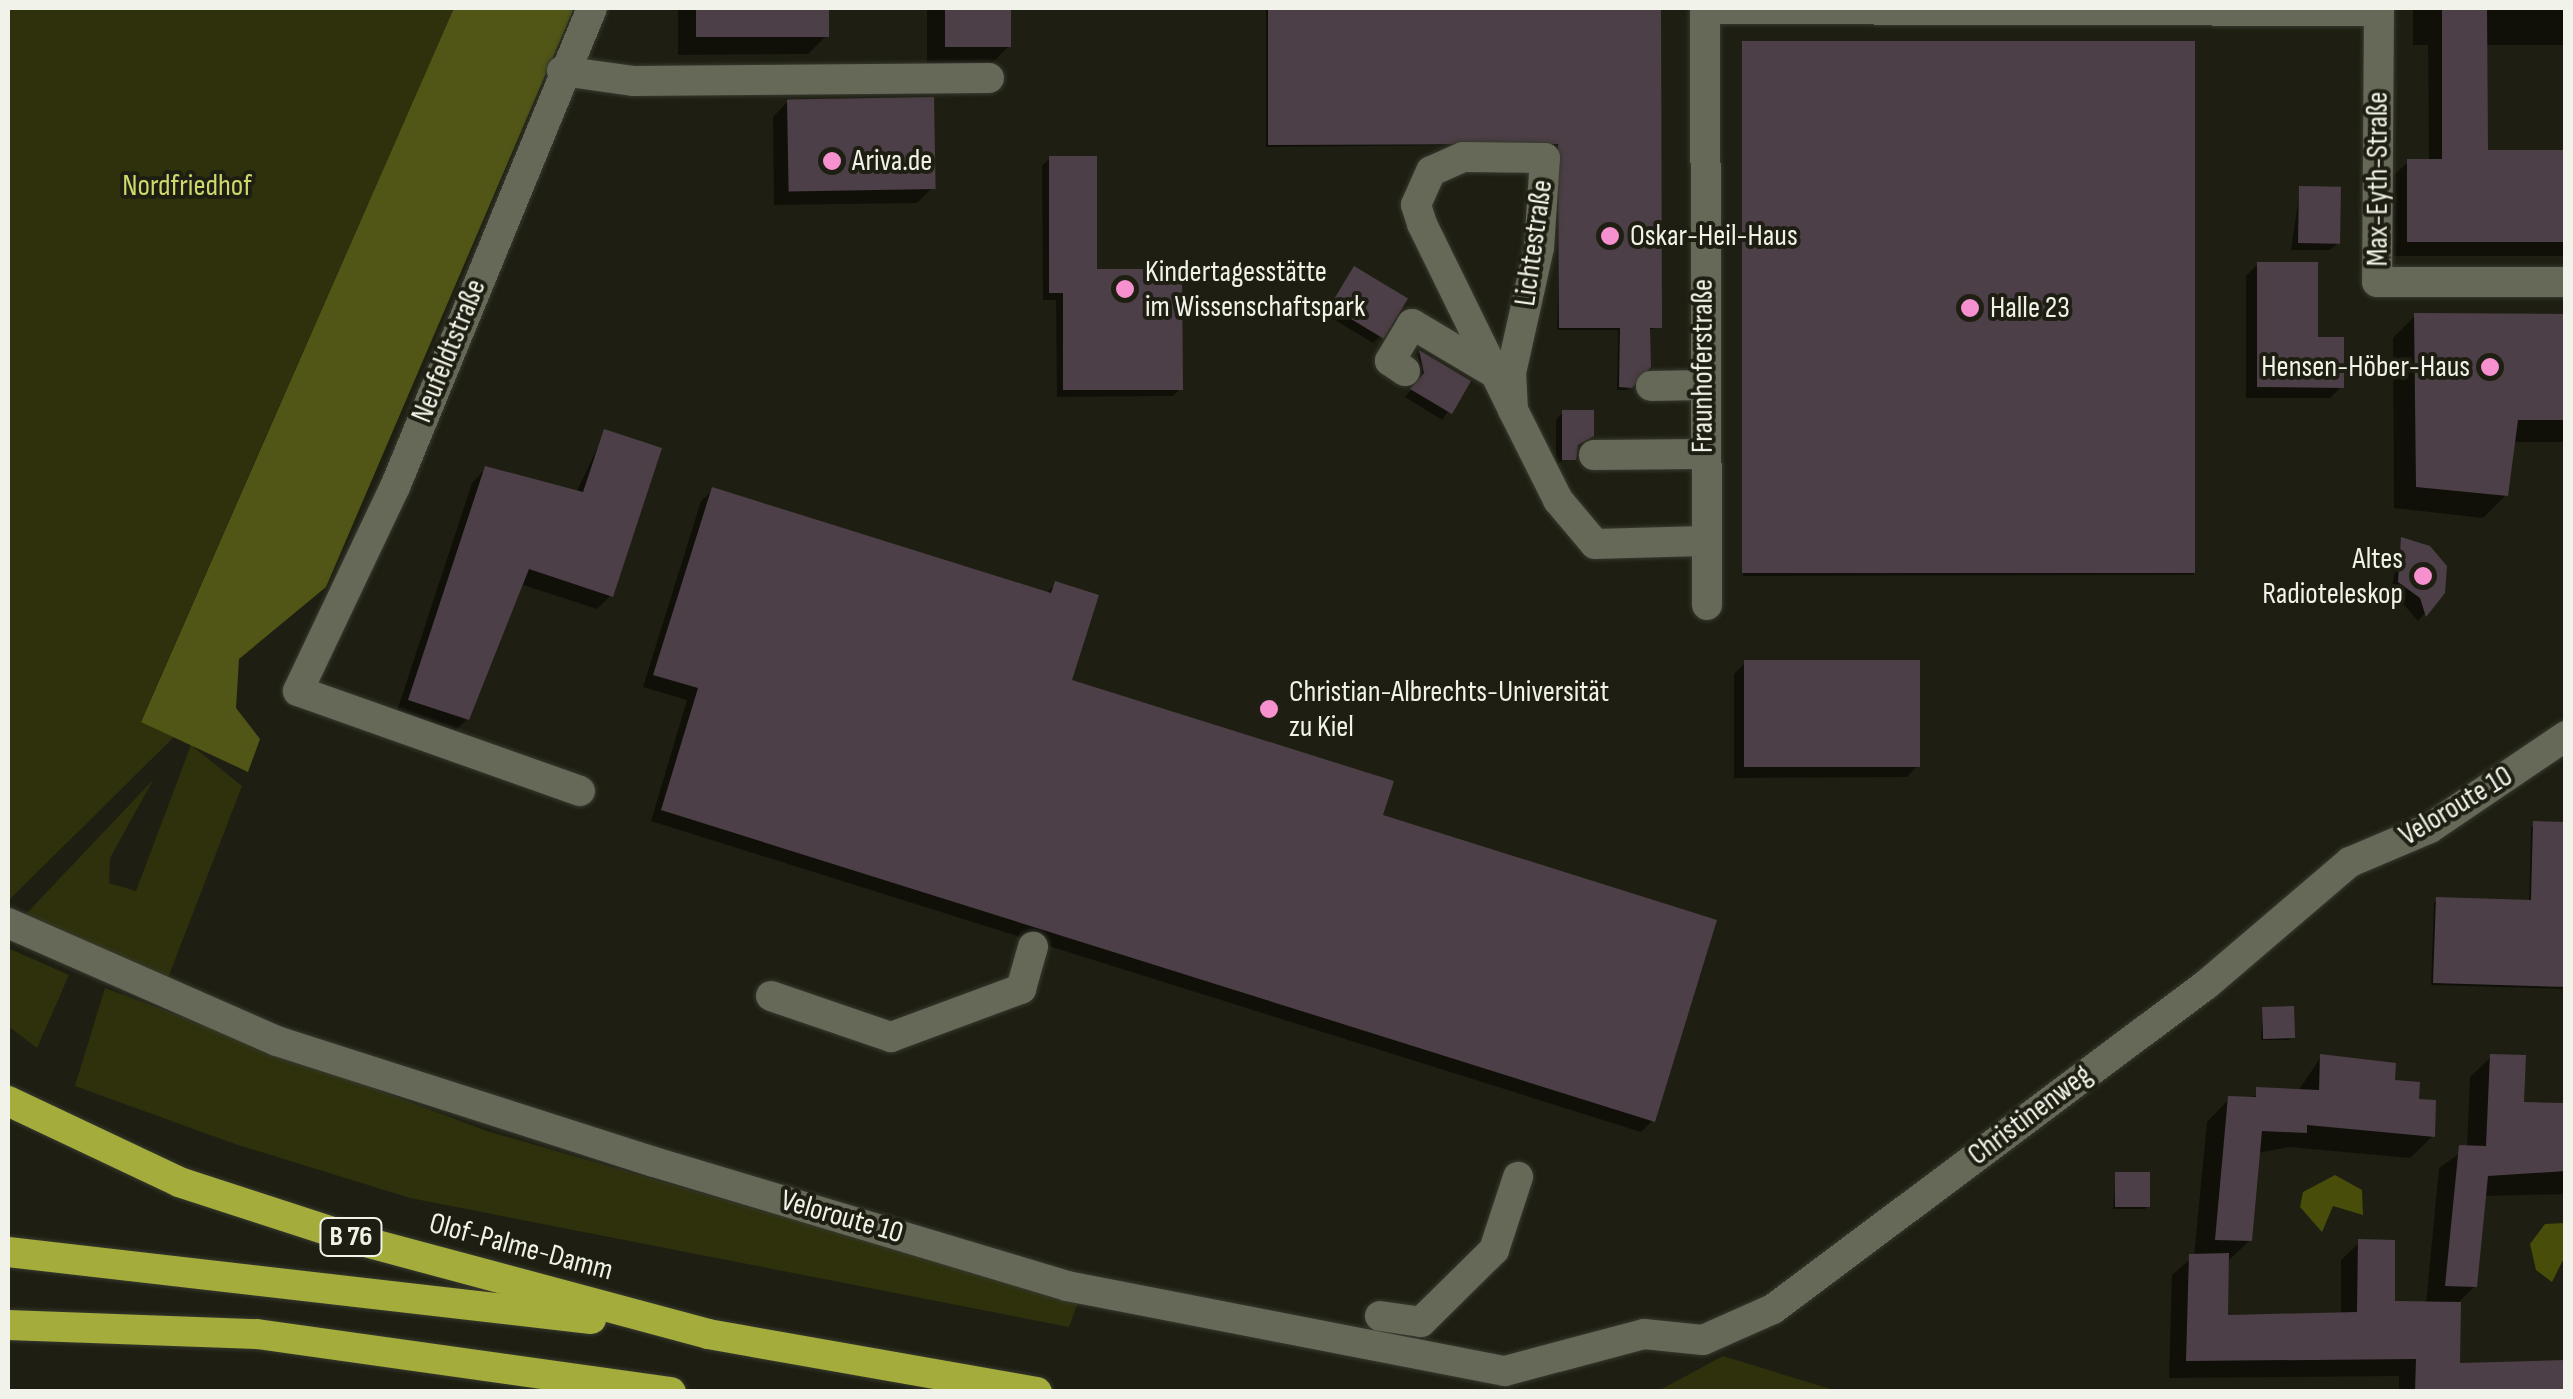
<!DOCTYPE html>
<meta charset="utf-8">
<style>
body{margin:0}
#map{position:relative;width:2573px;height:1399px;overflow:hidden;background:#1e1f12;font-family:"Sofia Sans Condensed",sans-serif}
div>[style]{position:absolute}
.green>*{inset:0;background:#2e310b}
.forest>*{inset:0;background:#515516}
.water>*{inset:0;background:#494d0a}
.shadow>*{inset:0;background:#0007}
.building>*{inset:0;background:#4d3f47;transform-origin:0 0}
.roads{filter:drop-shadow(0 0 2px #37382f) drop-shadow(0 0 2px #37382f)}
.minor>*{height:30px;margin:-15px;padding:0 15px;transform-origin:15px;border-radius:15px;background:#666858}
.highway>*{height:30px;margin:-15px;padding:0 15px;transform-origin:15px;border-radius:15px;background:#a4ac3b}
.dots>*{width:28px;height:28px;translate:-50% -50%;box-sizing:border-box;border:5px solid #1e1f12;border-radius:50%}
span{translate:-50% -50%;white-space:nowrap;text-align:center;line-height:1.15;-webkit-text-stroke:8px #1e1f12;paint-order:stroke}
.shield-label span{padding:2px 8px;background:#1e1f12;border:2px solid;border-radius:8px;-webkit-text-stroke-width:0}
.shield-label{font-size:28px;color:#f1f2e9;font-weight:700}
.poi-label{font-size:30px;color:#f1f2e9}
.left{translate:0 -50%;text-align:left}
.right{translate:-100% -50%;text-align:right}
.street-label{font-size:30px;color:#f1f2e9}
.park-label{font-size:30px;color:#cfd86a}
.frame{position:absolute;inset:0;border:10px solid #f1f2e9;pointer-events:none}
</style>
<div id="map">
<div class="green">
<i style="clip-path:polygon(8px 8px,454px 8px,141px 721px,174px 737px,8px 901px)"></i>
<i style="clip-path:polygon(191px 745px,242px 786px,166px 983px,25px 915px,153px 780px,110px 858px,109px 883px,136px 891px)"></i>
<i style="clip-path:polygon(8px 948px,69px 975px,37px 1048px,8px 1026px)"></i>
<i style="clip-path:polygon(105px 988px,487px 1131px,1078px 1302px,1069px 1327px,410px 1198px,235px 1144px,75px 1086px)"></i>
<i style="clip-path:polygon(1723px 1356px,1837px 1391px,1658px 1391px)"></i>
</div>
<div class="forest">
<i style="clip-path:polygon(454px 8px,574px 8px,326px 587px,239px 659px,236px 708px,260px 739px,248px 772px,141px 722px)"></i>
</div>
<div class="water">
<i style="clip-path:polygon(2335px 1175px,2362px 1190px,2363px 1215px,2333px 1206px,2322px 1232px,2300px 1207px,2303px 1192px)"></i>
<i style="clip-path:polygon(2565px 1223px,2565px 1256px,2552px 1282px,2536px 1270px,2530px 1244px,2545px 1224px)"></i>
</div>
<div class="shadow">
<i style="clip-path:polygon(678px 8px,827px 8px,827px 35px,808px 54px,678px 55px)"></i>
<i style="clip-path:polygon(927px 8px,1009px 8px,1009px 46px,990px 65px,927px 65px)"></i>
<i style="clip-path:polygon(1266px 8px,1659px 8px,1660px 327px,1648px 330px,1648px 366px,1627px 390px,1617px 390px,1618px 330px,1557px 330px,1562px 163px,1551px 144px,1266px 147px)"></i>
<i style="clip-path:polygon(2413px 8px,2566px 8px,2566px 45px,2484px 45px,2485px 152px,2566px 152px,2566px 256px,2393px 256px,2393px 176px,2408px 162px,2429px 162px,2428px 45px,2413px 45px)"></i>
<i style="clip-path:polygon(1743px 45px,2196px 572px,2193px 575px,1743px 576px)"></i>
<i style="clip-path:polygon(788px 101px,932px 188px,917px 203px,774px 205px,773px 117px)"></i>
<i style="clip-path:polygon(1050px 158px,1094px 271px,1180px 389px,1173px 396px,1057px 397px,1056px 300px,1043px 300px,1042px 166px)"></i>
<i style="clip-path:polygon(2300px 189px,2338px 243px,2330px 250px,2291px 250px)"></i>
<i style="clip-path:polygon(2258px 264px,2341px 387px,2330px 398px,2246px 398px,2246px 276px)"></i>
<i style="clip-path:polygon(1355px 269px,1380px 336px,1373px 343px,1325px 314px)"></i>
<i style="clip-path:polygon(2415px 316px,2566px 317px,2566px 442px,2512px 442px,2506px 495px,2483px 518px,2394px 508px,2393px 338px)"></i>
<i style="clip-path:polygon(1419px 353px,1468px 382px,1442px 420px,1405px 397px,1417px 383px)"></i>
<i style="clip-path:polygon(1563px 412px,1591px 435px,1556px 466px,1556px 420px)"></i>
<i style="clip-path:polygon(605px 432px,611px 595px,597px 609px,520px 584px,467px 719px,453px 733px,396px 714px,472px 483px,485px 469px,576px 493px)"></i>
<i style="clip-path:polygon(713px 490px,1045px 594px,1056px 584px,1069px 681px,1380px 817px,1653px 1120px,1641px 1132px,651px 821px,687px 700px,643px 687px,701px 501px)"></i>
<i style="clip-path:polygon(2402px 540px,2442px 592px,2418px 621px,2391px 590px)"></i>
<i style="clip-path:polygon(1746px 662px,1918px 765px,1907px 777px,1734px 778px,1734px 674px)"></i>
<i style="clip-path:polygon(2566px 824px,2566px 989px,2431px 985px,2434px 902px,2529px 902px,2531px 827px)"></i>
<i style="clip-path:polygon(2263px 1009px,2292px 1037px,2289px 1040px,2261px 1040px)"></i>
<i style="clip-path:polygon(2321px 1057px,2393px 1082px,2417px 1101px,2433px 1136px,2410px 1158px,2289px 1147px,2258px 1153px,2250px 1240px,2226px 1263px,2226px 1317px,2341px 1315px,2341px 1260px,2360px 1242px,2392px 1304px,2426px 1304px,2439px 1168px,2467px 1148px,2470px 1077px,2491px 1057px,2522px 1105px,2566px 1110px,2566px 1194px,2484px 1196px,2475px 1286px,2459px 1302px,2457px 1366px,2566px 1392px,2399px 1392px,2399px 1376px,2169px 1378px,2172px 1275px,2194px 1256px,2207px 1122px,2229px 1099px,2298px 1091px)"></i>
<i style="clip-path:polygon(2116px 1174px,2148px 1205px,2145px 1209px,2113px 1209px)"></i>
</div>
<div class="building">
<i style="left:696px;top:8px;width:133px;height:29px"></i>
<i style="left:945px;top:8px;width:66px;height:39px"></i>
<i style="clip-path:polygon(1268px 8px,1661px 8px,1662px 328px,1650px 328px,1651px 367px,1632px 388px,1619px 387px,1620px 328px,1559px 328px,1558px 144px,1268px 145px)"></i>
<i style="clip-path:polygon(2442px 8px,2487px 8px,2488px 150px,2566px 150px,2566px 242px,2407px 242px,2407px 159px,2442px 159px)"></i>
<i style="left:2195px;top:41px;width:532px;height:453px;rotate:90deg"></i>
<i style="left:934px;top:97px;width:92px;height:147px;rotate:89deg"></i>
<i style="clip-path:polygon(1049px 156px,1097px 156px,1097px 269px,1182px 269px,1183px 390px,1063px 390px,1063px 293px,1049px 293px)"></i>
<i style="left:2299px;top:186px;width:42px;height:57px;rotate:1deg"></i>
<i style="clip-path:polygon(2257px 262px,2318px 262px,2318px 337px,2344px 337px,2344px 388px,2257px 387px)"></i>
<i style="left:1354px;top:266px;width:63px;height:47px;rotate:31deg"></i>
<i style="clip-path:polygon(2414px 313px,2566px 314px,2566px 420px,2518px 420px,2508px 496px,2416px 487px)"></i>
<i style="clip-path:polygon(1419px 350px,1471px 381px,1452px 414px,1410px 389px,1424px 373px)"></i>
<i style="clip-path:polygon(1562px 410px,1594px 410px,1594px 436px,1578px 445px,1576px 460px,1562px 460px)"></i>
<i style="clip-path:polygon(604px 429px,662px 448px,613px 597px,529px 569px,469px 720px,408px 700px,485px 466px,583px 492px)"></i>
<i style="clip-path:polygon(712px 487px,1051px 593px,1055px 581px,1099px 595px,1072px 680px,1394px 781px,1383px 815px,1717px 920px,1655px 1122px,661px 810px,698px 688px,653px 675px)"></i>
<i style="clip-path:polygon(2401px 537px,2430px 546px,2447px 566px,2445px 593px,2426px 617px,2420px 598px,2398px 582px)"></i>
<i style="left:1744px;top:660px;width:176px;height:107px"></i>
<i style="clip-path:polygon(2533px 821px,2566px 822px,2566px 987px,2433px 983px,2436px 897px,2531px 900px)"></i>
<i style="left:2294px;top:1006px;width:32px;height:32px;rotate:88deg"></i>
<i style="clip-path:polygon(2320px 1054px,2396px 1063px,2395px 1080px,2420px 1082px,2419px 1099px,2436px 1100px,2435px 1137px,2307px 1125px,2307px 1133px,2262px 1131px,2252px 1241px,2215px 1240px,2228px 1096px,2256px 1097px,2256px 1087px,2319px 1090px)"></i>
<i style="clip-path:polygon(2490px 1054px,2526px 1055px,2524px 1102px,2564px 1103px,2566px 1171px,2488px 1176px,2477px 1287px,2445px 1286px,2459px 1145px,2486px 1146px)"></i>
<i style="left:2115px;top:1172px;width:35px;height:35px"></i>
<i style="clip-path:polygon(2358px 1239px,2395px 1240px,2395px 1301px,2461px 1302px,2460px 1363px,2566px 1360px,2566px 1392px,2415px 1392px,2416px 1359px,2186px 1361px,2189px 1254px,2229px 1253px,2228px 1315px,2357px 1312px)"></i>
</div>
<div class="roads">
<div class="minor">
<i style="left:1705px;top:8px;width:597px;rotate:89.81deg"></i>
<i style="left:2379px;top:8px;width:274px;rotate:90.4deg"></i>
<i style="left:2377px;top:282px;width:189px"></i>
<i style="left:1705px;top:9px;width:674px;rotate:0.17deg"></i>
<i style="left:562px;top:71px;width:73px;rotate:7.9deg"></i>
<i style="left:634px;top:81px;width:355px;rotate:-0.5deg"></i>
<i style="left:1405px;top:371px;width:18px;rotate:-146deg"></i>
<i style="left:1390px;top:361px;width:43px;rotate:-59.3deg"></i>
<i style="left:1412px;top:324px;width:98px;rotate:30.8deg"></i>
<i style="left:1651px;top:386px;width:51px;rotate:-1.1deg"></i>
<i style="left:1513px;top:410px;width:37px;rotate:-93deg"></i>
<i style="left:1511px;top:373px;width:128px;rotate:-77.4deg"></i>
<i style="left:1539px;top:248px;width:90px;rotate:-86.2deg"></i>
<i style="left:1545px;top:158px;width:82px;rotate:-179.3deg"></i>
<i style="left:1463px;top:157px;width:35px;rotate:156deg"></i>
<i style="left:1431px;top:171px;width:37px;rotate:114deg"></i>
<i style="left:1416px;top:205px;width:20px;rotate:72deg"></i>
<i style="left:1422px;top:224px;width:207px;rotate:63.9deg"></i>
<i style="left:1513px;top:410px;width:101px;rotate:63.4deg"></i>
<i style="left:1558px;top:500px;width:57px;rotate:49.9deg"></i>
<i style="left:1595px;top:544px;width:108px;rotate:-1.6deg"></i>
<i style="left:1594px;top:455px;width:108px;rotate:-0.5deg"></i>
<i style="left:580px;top:791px;width:299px;rotate:-160.5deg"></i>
<i style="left:298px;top:691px;width:226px;rotate:-64.6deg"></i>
<i style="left:395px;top:487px;width:518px;rotate:-67.64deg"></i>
<i style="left:8px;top:923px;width:294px;rotate:23.7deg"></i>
<i style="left:277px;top:1041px;width:396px;rotate:17.8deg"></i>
<i style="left:654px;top:1162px;width:431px;rotate:16.7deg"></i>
<i style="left:1067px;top:1286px;width:446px;rotate:11deg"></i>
<i style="left:1505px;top:1371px;width:144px;rotate:-14.9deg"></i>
<i style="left:1644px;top:1334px;width:59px;rotate:5.8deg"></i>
<i style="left:1703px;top:1340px;width:77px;rotate:-23.9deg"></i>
<i style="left:1773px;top:1309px;width:542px;rotate:-36.83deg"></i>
<i style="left:2207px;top:984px;width:188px;rotate:-40.5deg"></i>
<i style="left:2350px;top:862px;width:87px;rotate:-23deg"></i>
<i style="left:2430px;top:828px;width:164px;rotate:-34.1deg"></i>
<i style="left:771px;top:996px;width:127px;rotate:18.9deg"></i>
<i style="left:891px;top:1037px;width:139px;rotate:-20.3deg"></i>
<i style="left:1021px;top:989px;width:44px;rotate:-74.1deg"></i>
<i style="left:1380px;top:1316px;width:41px;rotate:8.3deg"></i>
<i style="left:1421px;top:1322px;width:103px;rotate:-44.6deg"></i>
<i style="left:1494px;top:1250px;width:77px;rotate:-71.8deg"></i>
</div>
<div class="highway">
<i style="left:8px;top:1101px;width:189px;rotate:25.3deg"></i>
<i style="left:179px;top:1182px;width:188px;rotate:18deg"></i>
<i style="left:358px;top:1240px;width:362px;rotate:15deg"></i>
<i style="left:708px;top:1334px;width:334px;rotate:10deg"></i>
<i style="left:8px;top:1252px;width:587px;rotate:6.56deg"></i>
<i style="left:8px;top:1325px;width:249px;rotate:2.1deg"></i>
<i style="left:257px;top:1334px;width:418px;rotate:8deg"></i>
</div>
</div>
<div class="dots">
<i style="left:832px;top:161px;background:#f690cf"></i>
<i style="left:1610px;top:236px;background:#f690cf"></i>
<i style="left:1125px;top:289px;background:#f690cf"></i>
<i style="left:1970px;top:308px;background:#f690cf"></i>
<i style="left:2490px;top:367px;background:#f690cf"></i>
<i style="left:2423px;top:576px;background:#f690cf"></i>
<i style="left:1269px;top:709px;background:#f690cf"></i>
</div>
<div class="shield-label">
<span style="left:351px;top:1237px">B 76</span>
</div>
<div class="poi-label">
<span class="left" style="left:852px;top:161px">Ariva.de</span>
<span class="left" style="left:1630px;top:236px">Oskar-Heil-Haus</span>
<span class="left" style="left:1145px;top:289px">Kindertagesstätte<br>im Wissenschaftspark</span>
<span class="left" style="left:1990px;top:308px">Halle 23</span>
<span class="right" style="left:2470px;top:367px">Hensen-Höber-Haus</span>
<span class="right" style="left:2403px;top:576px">Altes<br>Radioteleskop</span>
<span class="left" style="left:1289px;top:709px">Christian-Albrechts-Universität<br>zu Kiel</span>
</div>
<div class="street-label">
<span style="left:2378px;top:179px;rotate:-90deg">Max-Eyth-Straße</span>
<span style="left:1534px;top:243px;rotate:-82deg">Lichtestraße</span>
<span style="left:449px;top:351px;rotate:-68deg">Neufeldtstraße</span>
<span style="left:1703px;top:366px;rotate:-90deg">Fraunhoferstraße</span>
<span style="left:2456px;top:806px;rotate:-31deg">Veloroute 10</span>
<span style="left:2030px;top:1115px;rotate:-37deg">Christinenweg</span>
<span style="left:842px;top:1217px;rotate:16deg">Veloroute 10</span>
<span style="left:521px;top:1247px;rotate:15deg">Olof-Palme-Damm</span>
</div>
<div class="park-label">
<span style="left:187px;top:186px">Nordfriedhof</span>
</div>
<div class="frame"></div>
</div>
